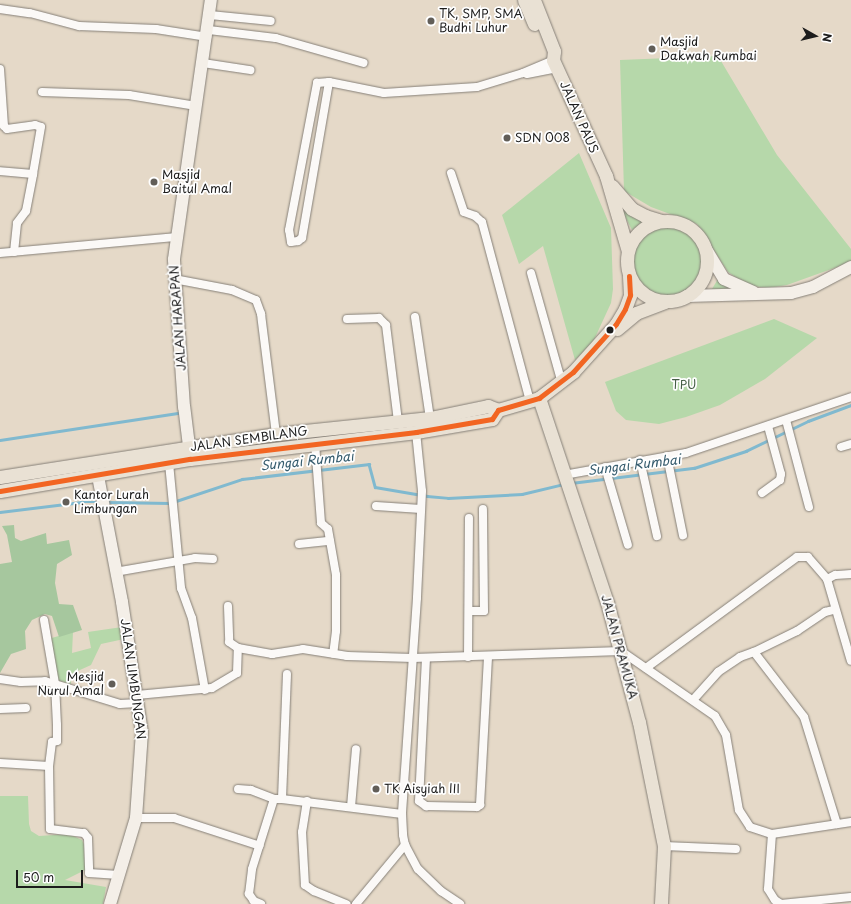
<!DOCTYPE html>
<style>
body{margin:0}
#map{position:relative;width:851px;height:904px;overflow:hidden;background:#e5d9c8;font-family:"Playpen Sans",sans-serif}
div>[style]{position:absolute}
.green>*{inset:0;background:#b6d8aa}
.round{border-radius:50%}
.forest>*{inset:0;background:#a6c79e}
.stream>*{height:2.5px;margin:-1.25px;padding:0 1.25px;transform-origin:1.25px;border-radius:1.25px;background:#80b9cf}
.roads{filter:drop-shadow(0 0 1px #868078) drop-shadow(0 0 1px #868078)}
.street>*{height:8px;margin:-4px;padding:0 4px;transform-origin:4px;border-radius:4px;background:#fbf9f7}
.secondary>*{height:12px;margin:-6px;padding:0 6px;transform-origin:6px;border-radius:6px;background:#f4efe8}
.primary>*{height:13px;margin:-6.5px;padding:0 6.5px;transform-origin:6.5px;border-radius:6.5px;background:#e9e1d4}
.primary>.ring{margin:-6.5px;padding:0;box-sizing:content-box;background:none;border:13px solid #e9e1d4;border-radius:50%}
.bus-1>*{height:5px;margin:-2.5px;padding:0 2.5px;transform-origin:2.5px;border-radius:2.5px;background:#f26522}
.dots>*{width:11px;height:11px;translate:-50% -50%;box-sizing:border-box;border:2px solid #fff;border-radius:50%}
span{translate:-50% -50%;white-space:nowrap;text-align:center;line-height:1.15;-webkit-text-stroke:3.5px #fff;paint-order:stroke}
.poi-label{font-size:12px;color:#1c1c1c}
.left{translate:0 -50%;text-align:left}
.right{translate:-100% -50%;text-align:right}
.street-label{font-size:12px;color:#1c1c1c}
.park-label{font-size:12px;color:#445d45}
.water-label{font-size:13px;color:#365c6e;font-style:italic}
.north{position:absolute;left:795px;top:16px;width:40px;height:40px;-webkit-text-stroke:3px #fff;paint-order:stroke;rotate:98deg;font-size:11px;font-weight:700;line-height:16px;text-align:center;color:#1c1c1c}
.north::after{content:'';display:block;margin:auto;width:14px;height:18px;background:#1c1c1c;clip-path:polygon(50% 0,100% 100%,50% 72%,0 100%)}
.scale{position:absolute;left:16px;top:870px;width:67px;height:18px;box-sizing:border-box;border:2px solid #1c1c1c;border-top:0;padding-left:5px;font-size:12px;line-height:14px;white-space:nowrap;color:#1c1c1c;-webkit-text-stroke:3px #fff;paint-order:stroke}
</style>
<div id="map">
<div class="green">
<i style="clip-path:polygon(718px 56px,777px 155px,851px 249px,851px 262px,787px 285px,768px 288px,747px 285px,728px 272px,697px 224px,651px 207px,624px 191px,620px 60px)"></i>
<i style="clip-path:polygon(579px 153px,611px 228px,613px 289px,611px 303px,593px 342px,575px 360px,543px 246px,519px 264px,502px 215px)"></i>
<i style="clip-path:polygon(616px 199px,645px 221px,632px 230px)"></i>
<i class="round" style="left:631px;top:226px;width:70px;height:70px"></i>
<i style="clip-path:polygon(718px 279px,743px 291px,712px 289px)"></i>
<i style="clip-path:polygon(774px 319px,817px 338px,765px 379px,720px 405px,686px 417px,659px 424px,626px 420px,616px 411px,605px 382px)"></i>
<i style="clip-path:polygon(122px 627px,124px 639px,101px 644px,91px 665px,71px 674px,71px 684px,57px 680px,48px 639px,73px 632px,72px 653px,91px 648px,88px 632px)"></i>
<i style="clip-path:polygon(0 796px,28px 796px,29px 824px,31px 831px,39px 836px,69px 834px,82px 840px,86px 849px,87px 869px,65px 880px,106px 887px,103px 904px,0 904px)"></i>
</div>
<div class="forest">
<i style="clip-path:polygon(14px 525px,15px 538px,21px 541px,46px 533px,47px 544px,69px 540px,72px 555px,57px 564px,55px 583px,59px 604px,73px 605px,82px 630px,59px 637px,52px 616px,45px 614px,32px 620px,25px 631px,26px 649px,11px 654px,0 673px,0 564px,12px 562px,7px 535px,2px 526px)"></i>
</div>
<div class="stream">
<i style="left:0;top:440px;width:181px;rotate:-8.6deg"></i>
<i style="left:571px;top:483px;width:124px;rotate:-7deg"></i>
<i style="left:694px;top:468px;width:55px;rotate:-18.1deg"></i>
<i style="left:746px;top:451px;width:69px;rotate:-25.8deg"></i>
<i style="left:808px;top:421px;width:46px;rotate:-20.4deg"></i>
<i style="left:106px;top:502px;width:64px;rotate:0.9deg"></i>
<i style="left:170px;top:503px;width:76px;rotate:-18.4deg"></i>
<i style="left:242px;top:479px;width:128px;rotate:-6.7deg"></i>
<i style="left:369px;top:464px;width:24px;rotate:75deg"></i>
<i style="left:375px;top:487px;width:53px;rotate:9.8deg"></i>
<i style="left:427px;top:496px;width:21px;rotate:5deg"></i>
<i style="left:448px;top:498px;width:74px;rotate:-3.1deg"></i>
<i style="left:522px;top:494px;width:43px;rotate:-13.4deg"></i>
<i style="left:0;top:512px;width:82px;rotate:-7deg"></i>
<i style="left:81px;top:502px;width:18px"></i>
</div>
<div class="roads">
<div class="street">
<i style="left:0;top:9px;width:30px;rotate:8deg"></i>
<i style="left:30px;top:13px;width:51px;rotate:14.9deg"></i>
<i style="left:79px;top:26px;width:77px;rotate:2.2deg"></i>
<i style="left:156px;top:29px;width:52px;rotate:8.9deg"></i>
<i style="left:210px;top:15px;width:61px;rotate:5.6deg"></i>
<i style="left:209px;top:30px;width:67px;rotate:6.8deg"></i>
<i style="left:276px;top:38px;width:91px;rotate:15.9deg"></i>
<i style="left:203px;top:63px;width:48px;rotate:8.5deg"></i>
<i style="left:0;top:69px;width:57px;rotate:86deg"></i>
<i style="left:4px;top:126px;width:4px;rotate:45deg"></i>
<i style="left:7px;top:129px;width:28px;rotate:-8deg"></i>
<i style="left:35px;top:125px;width:6px;rotate:18deg"></i>
<i style="left:41px;top:127px;width:48px;rotate:99.7deg"></i>
<i style="left:33px;top:174px;width:33px;rotate:-175deg"></i>
<i style="left:527px;top:74px;width:31px;rotate:-11deg"></i>
<i style="left:329px;top:82px;width:158px;rotate:99.8deg"></i>
<i style="left:302px;top:238px;width:5px;rotate:143deg"></i>
<i style="left:298px;top:241px;width:7px;rotate:172deg"></i>
<i style="left:291px;top:242px;width:12px;rotate:-99deg"></i>
<i style="left:289px;top:230px;width:150px;rotate:-79.2deg"></i>
<i style="left:317px;top:83px;width:12px;rotate:-5deg"></i>
<i style="left:329px;top:82px;width:56px;rotate:11.3deg"></i>
<i style="left:384px;top:93px;width:93px;rotate:-3.7deg"></i>
<i style="left:477px;top:87px;width:48px;rotate:-16.9deg"></i>
<i style="left:523px;top:73px;width:33px;rotate:-23deg"></i>
<i style="left:42px;top:92px;width:87px;rotate:2deg"></i>
<i style="left:129px;top:95px;width:68px;rotate:9.3deg"></i>
<i style="left:451px;top:173px;width:41px;rotate:71.6deg"></i>
<i style="left:464px;top:212px;width:12px;rotate:20deg"></i>
<i style="left:475px;top:216px;width:9px;rotate:41deg"></i>
<i style="left:482px;top:222px;width:185px;rotate:75deg"></i>
<i style="left:14px;top:252px;width:29px;rotate:-84deg"></i>
<i style="left:17px;top:223px;width:15px;rotate:-53deg"></i>
<i style="left:26px;top:211px;width:38px;rotate:-79deg"></i>
<i style="left:0;top:253px;width:178px;rotate:-5.2deg"></i>
<i style="left:531px;top:273px;width:111px;rotate:74.3deg"></i>
<i style="left:174px;top:279px;width:59px;rotate:10.7deg"></i>
<i style="left:232px;top:290px;width:26px;rotate:23deg"></i>
<i style="left:256px;top:300px;width:15px;rotate:70deg"></i>
<i style="left:261px;top:314px;width:121px;rotate:82.9deg"></i>
<i style="left:415px;top:317px;width:102px;rotate:81.6deg"></i>
<i style="left:347px;top:319px;width:32px;rotate:-2deg"></i>
<i style="left:379px;top:318px;width:10px;rotate:45deg"></i>
<i style="left:386px;top:325px;width:98px;rotate:82.9deg"></i>
<i style="left:786px;top:420px;width:90px;rotate:75.2deg"></i>
<i style="left:416px;top:432px;width:59px;rotate:84.2deg"></i>
<i style="left:422px;top:491px;width:107px;rotate:92.7deg"></i>
<i style="left:417px;top:598px;width:217px;rotate:94deg"></i>
<i style="left:402px;top:814px;width:21px;rotate:87deg"></i>
<i style="left:403px;top:835px;width:10px;rotate:79deg"></i>
<i style="left:405px;top:845px;width:27px;rotate:62deg"></i>
<i style="left:418px;top:869px;width:32px;rotate:44deg"></i>
<i style="left:441px;top:891px;width:23px;rotate:34deg"></i>
<i style="left:315px;top:443px;width:80px;rotate:85.7deg"></i>
<i style="left:321px;top:523px;width:9px;rotate:41deg"></i>
<i style="left:328px;top:529px;width:47px;rotate:80.1deg"></i>
<i style="left:336px;top:575px;width:56px;rotate:90deg"></i>
<i style="left:336px;top:631px;width:23px;rotate:97deg"></i>
<i style="left:841px;top:447px;width:10px;rotate:-17deg"></i>
<i style="left:667px;top:456px;width:81px;rotate:78.6deg"></i>
<i style="left:640px;top:460px;width:78px;rotate:77.4deg"></i>
<i style="left:169px;top:463px;width:126px;rotate:84.5deg"></i>
<i style="left:181px;top:588px;width:32px;rotate:70deg"></i>
<i style="left:192px;top:618px;width:73px;rotate:79.8deg"></i>
<i style="left:605px;top:467px;width:81px;rotate:73.6deg"></i>
<i style="left:564px;top:475px;width:124px;rotate:-10.2deg"></i>
<i style="left:686px;top:453px;width:174px;rotate:-18.7deg"></i>
<i style="left:762px;top:493px;width:22px;rotate:-36deg"></i>
<i style="left:780px;top:480px;width:6px;rotate:-81deg"></i>
<i style="left:781px;top:474px;width:50px;rotate:-105.2deg"></i>
<i style="left:376px;top:506px;width:45px;rotate:3.8deg"></i>
<i style="left:299px;top:544px;width:31px;rotate:-6deg"></i>
<i style="left:115px;top:572px;width:81px;rotate:-9.9deg"></i>
<i style="left:195px;top:558px;width:18px;rotate:3deg"></i>
<i style="left:851px;top:574px;width:16px;rotate:176deg"></i>
<i style="left:835px;top:575px;width:9px;rotate:153deg"></i>
<i style="left:827px;top:579px;width:85px;rotate:73.7deg"></i>
<i style="left:228px;top:606px;width:36px;rotate:88deg"></i>
<i style="left:229px;top:642px;width:11px;rotate:34deg"></i>
<i style="left:469px;top:611px;width:15px"></i>
<i style="left:484px;top:611px;width:102px;rotate:-90.6deg"></i>
<i style="left:44px;top:620px;width:65px;rotate:80.2deg"></i>
<i style="left:55px;top:684px;width:41px;rotate:87.2deg"></i>
<i style="left:57px;top:725px;width:16px;rotate:90deg"></i>
<i style="left:57px;top:741px;width:5px;rotate:169deg"></i>
<i style="left:52px;top:742px;width:24px;rotate:97deg"></i>
<i style="left:754px;top:652px;width:82px;rotate:52.4deg"></i>
<i style="left:804px;top:717px;width:112px;rotate:72.9deg"></i>
<i style="left:468px;top:657px;width:139px;rotate:-89.6deg"></i>
<i style="left:426px;top:658px;width:143px;rotate:92.8deg"></i>
<i style="left:419px;top:801px;width:9px;rotate:36deg"></i>
<i style="left:426px;top:806px;width:51px;rotate:1.1deg"></i>
<i style="left:477px;top:807px;width:4px;rotate:-34deg"></i>
<i style="left:480px;top:805px;width:149px;rotate:-86.9deg"></i>
<i style="left:646px;top:668px;width:187px;rotate:-36.3deg"></i>
<i style="left:797px;top:557px;width:11px"></i>
<i style="left:808px;top:557px;width:29px;rotate:49deg"></i>
<i style="left:287px;top:674px;width:125px;rotate:92.3deg"></i>
<i style="left:282px;top:799px;width:121px;rotate:7.1deg"></i>
<i style="left:0;top:679px;width:21px;rotate:8deg"></i>
<i style="left:21px;top:682px;width:24px;rotate:-2deg"></i>
<i style="left:45px;top:681px;width:78px;rotate:17deg"></i>
<i style="left:120px;top:704px;width:18px;rotate:-3deg"></i>
<i style="left:137px;top:695px;width:75px;rotate:-5.3deg"></i>
<i style="left:212px;top:688px;width:29px;rotate:-31deg"></i>
<i style="left:237px;top:673px;width:25px;rotate:-88deg"></i>
<i style="left:238px;top:648px;width:35px;rotate:10deg"></i>
<i style="left:272px;top:654px;width:31px;rotate:-9deg"></i>
<i style="left:303px;top:649px;width:45px;rotate:9deg"></i>
<i style="left:347px;top:656px;width:66px;rotate:1.7deg"></i>
<i style="left:413px;top:658px;width:208px;rotate:-1.9deg"></i>
<i style="left:621px;top:651px;width:114px;rotate:34.7deg"></i>
<i style="left:715px;top:716px;width:22px;rotate:60deg"></i>
<i style="left:726px;top:735px;width:76px;rotate:80.2deg"></i>
<i style="left:739px;top:810px;width:20px;rotate:57deg"></i>
<i style="left:750px;top:827px;width:23px;rotate:18deg"></i>
<i style="left:772px;top:834px;width:80px;rotate:-8.6deg"></i>
<i style="left:693px;top:700px;width:38px;rotate:-48deg"></i>
<i style="left:718px;top:672px;width:27px;rotate:-34deg"></i>
<i style="left:740px;top:657px;width:15px;rotate:-20deg"></i>
<i style="left:754px;top:652px;width:48px;rotate:-26deg"></i>
<i style="left:797px;top:631px;width:34px;rotate:-34deg"></i>
<i style="left:825px;top:612px;width:9px;rotate:-13deg"></i>
<i style="left:0;top:709px;width:26px;rotate:-2deg"></i>
<i style="left:0;top:763px;width:49px;rotate:3.5deg"></i>
<i style="left:49px;top:766px;width:63px;rotate:89.1deg"></i>
<i style="left:50px;top:829px;width:34px;rotate:7deg"></i>
<i style="left:84px;top:833px;width:6px;rotate:51deg"></i>
<i style="left:88px;top:838px;width:35px;rotate:88deg"></i>
<i style="left:89px;top:873px;width:30px;rotate:4deg"></i>
<i style="left:238px;top:789px;width:13px;rotate:4deg"></i>
<i style="left:251px;top:790px;width:25px;rotate:21deg"></i>
<i style="left:307px;top:801px;width:31px;rotate:99deg"></i>
<i style="left:302px;top:832px;width:53px;rotate:86.8deg"></i>
<i style="left:305px;top:885px;width:11px;rotate:34deg"></i>
<i style="left:314px;top:891px;width:35px;rotate:22deg"></i>
<i style="left:351px;top:807px;width:58px;rotate:-85.1deg"></i>
<i style="left:136px;top:818px;width:38px"></i>
<i style="left:174px;top:818px;width:90px;rotate:18deg"></i>
<i style="left:772px;top:834px;width:55px;rotate:94.2deg"></i>
<i style="left:768px;top:889px;width:13px;rotate:58deg"></i>
<i style="left:775px;top:900px;width:7px;rotate:34deg"></i>
<i style="left:781px;top:904px;width:70px;rotate:-5.7deg"></i>
<i style="left:664px;top:846px;width:72px;rotate:2.4deg"></i>
<i style="left:261px;top:904px;width:8px;rotate:-157deg"></i>
<i style="left:254px;top:901px;width:9px;rotate:-126deg"></i>
<i style="left:249px;top:894px;width:25px;rotate:-83deg"></i>
<i style="left:252px;top:869px;width:73px;rotate:-72.6deg"></i>
<i style="left:274px;top:799px;width:8px"></i>
<i style="left:356px;top:904px;width:77px;rotate:-50.3deg"></i>
</div>
<div class="secondary">
<i style="left:706px;top:249px;width:35px;rotate:59deg"></i>
<i style="left:724px;top:279px;width:32px;rotate:24deg"></i>
<i style="left:687px;top:296px;width:104px;rotate:-1.7deg"></i>
<i style="left:791px;top:293px;width:23px;rotate:-15deg"></i>
<i style="left:813px;top:287px;width:43px;rotate:-27.8deg"></i>
<i style="left:189px;top:446px;width:39px;rotate:-97deg"></i>
<i style="left:184px;top:407px;width:148px;rotate:-93.9deg"></i>
<i style="left:174px;top:259px;width:262px;rotate:-81.9deg"></i>
<i style="left:98px;top:476px;width:128px;rotate:79.2deg"></i>
<i style="left:122px;top:602px;width:132px;rotate:81.3deg"></i>
<i style="left:142px;top:732px;width:86px;rotate:94deg"></i>
<i style="left:136px;top:818px;width:90px;rotate:106.8deg"></i>
</div>
<div class="primary">
<i style="left:524px;top:0;width:26px;rotate:67deg"></i>
<i style="left:534px;top:0;width:55px;rotate:68.6deg"></i>
<i style="left:554px;top:51px;width:9px;rotate:96deg"></i>
<i style="left:553px;top:60px;width:128px;rotate:65.4deg"></i>
<i style="left:606px;top:176px;width:78px;rotate:73.7deg"></i>
<i style="left:612px;top:186px;width:30px;rotate:49deg"></i>
<i style="left:632px;top:209px;width:15px;rotate:28deg"></i>
<i style="left:645px;top:216px;width:17px;rotate:17deg"></i>
<i class="ring" style="left:627px;top:221px;width:67px;height:67px"></i>
<i style="left:617px;top:329px;width:25px;rotate:-40deg"></i>
<i style="left:636px;top:313px;width:31px;rotate:-21deg"></i>
<i style="left:539px;top:398px;width:215px;rotate:71.6deg"></i>
<i style="left:607px;top:602px;width:124px;rotate:75.1deg"></i>
<i style="left:639px;top:722px;width:126px;rotate:78.6deg"></i>
<i style="left:664px;top:846px;width:58px;rotate:93deg"></i>
<i style="left:0;top:477px;width:279px;rotate:-8.9deg"></i>
<i style="left:276px;top:434px;width:155px;rotate:-5.9deg"></i>
<i style="left:430px;top:418px;width:59px;rotate:-11.7deg"></i>
<i style="left:488px;top:406px;width:11px;rotate:22deg"></i>
<i style="left:0;top:491px;width:193px;rotate:-9.6deg"></i>
<i style="left:190px;top:459px;width:228px;rotate:-6.8deg"></i>
<i style="left:416px;top:432px;width:77px;rotate:-9.7deg"></i>
<i style="left:492px;top:419px;width:11px;rotate:-56deg"></i>
<i style="left:498px;top:410px;width:43px;rotate:-16.3deg"></i>
<i style="left:539px;top:398px;width:43px;rotate:-37.4deg"></i>
<i style="left:573px;top:372px;width:64px;rotate:-48.1deg"></i>
<i style="left:616px;top:324px;width:17px;rotate:-59deg"></i>
<i style="left:625px;top:309px;width:15px;rotate:-70deg"></i>
<i style="left:630px;top:295px;width:19px;rotate:-93deg"></i>
</div>
</div>
<div class="bus-1">
<i style="left:0;top:491px;width:193px;rotate:-9.6deg"></i>
<i style="left:190px;top:459px;width:228px;rotate:-6.8deg"></i>
<i style="left:416px;top:432px;width:77px;rotate:-9.7deg"></i>
<i style="left:492px;top:419px;width:11px;rotate:-56deg"></i>
<i style="left:498px;top:410px;width:43px;rotate:-16.3deg"></i>
<i style="left:539px;top:398px;width:43px;rotate:-37.4deg"></i>
<i style="left:573px;top:372px;width:64px;rotate:-48.1deg"></i>
<i style="left:616px;top:324px;width:17px;rotate:-59deg"></i>
<i style="left:625px;top:309px;width:15px;rotate:-70deg"></i>
<i style="left:630px;top:295px;width:19px;rotate:-93deg"></i>
</div>
<div class="dots">
<i style="left:431px;top:21px;background:#625e58"></i>
<i style="left:652px;top:49px;background:#625e58"></i>
<i style="left:507px;top:138px;background:#625e58"></i>
<i style="left:154px;top:182px;background:#625e58"></i>
<i style="left:610px;top:330px;background:#1c1c1c"></i>
<i style="left:66px;top:502px;background:#625e58"></i>
<i style="left:112px;top:684px;background:#625e58"></i>
<i style="left:376px;top:789px;background:#625e58"></i>
</div>
<div class="poi-label">
<span class="left" style="left:439px;top:21px">TK, SMP, SMA<br>Budhi Luhur</span>
<span class="left" style="left:660px;top:49px">Masjid<br>Dakwah Rumbai</span>
<span class="left" style="left:515px;top:138px">SDN 008</span>
<span class="left" style="left:162px;top:182px">Masjid<br>Baitul Amal</span>
<span class="left" style="left:74px;top:502px">Kantor Lurah<br>Limbungan</span>
<span class="right" style="left:104px;top:684px">Mesjid<br>Nurul Amal</span>
<span class="left" style="left:384px;top:789px">TK Aisyiah III</span>
</div>
<div class="street-label">
<span style="left:579px;top:117px;rotate:66deg">JALAN PAUS</span>
<span style="left:178px;top:318px;rotate:-94deg">JALAN HARAPAN</span>
<span style="left:249px;top:439px;rotate:-8deg">JALAN SEMBILANG</span>
<span style="left:619px;top:647px;rotate:75deg">JALAN PRAMUKA</span>
<span style="left:133px;top:679px;rotate:82deg">JALAN LIMBUNGAN</span>
</div>
<div class="park-label">
<span style="left:684px;top:385px">TPU</span>
</div>
<div class="water-label">
<span style="left:307px;top:461px;rotate:-6deg">Sungai Rumbai</span>
<span style="left:634px;top:465px;rotate:-7deg">Sungai Rumbai</span>
</div>
<div class="north">N</div>
<div class="scale">50 m</div>
</div>
